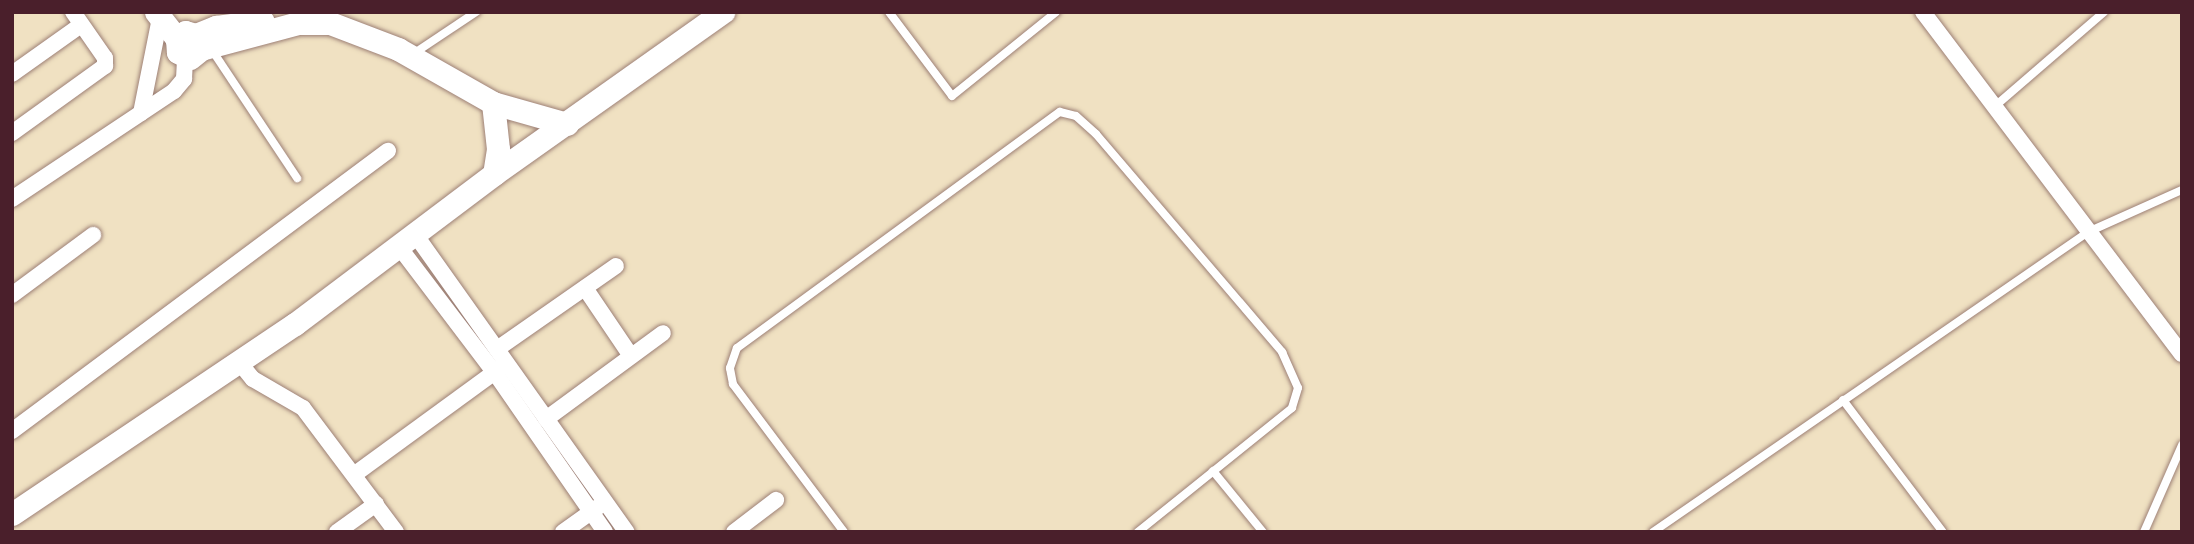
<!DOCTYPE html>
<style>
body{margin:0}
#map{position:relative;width:2194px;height:544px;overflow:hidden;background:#f0e1c2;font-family:Alegreya,serif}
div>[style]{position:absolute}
.roads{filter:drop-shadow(0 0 2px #9d8076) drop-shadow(0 0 2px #9d8076)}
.lane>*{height:8px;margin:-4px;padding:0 4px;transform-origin:4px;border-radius:4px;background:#fff}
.street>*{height:16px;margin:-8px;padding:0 8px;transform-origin:8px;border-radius:8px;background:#fff}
.secondary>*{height:23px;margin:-11.5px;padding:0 11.5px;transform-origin:11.5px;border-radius:11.5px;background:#fff}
span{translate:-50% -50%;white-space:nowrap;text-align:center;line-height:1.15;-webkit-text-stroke:5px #fcf5e5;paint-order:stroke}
.frame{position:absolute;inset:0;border:14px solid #4a1f2b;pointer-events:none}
</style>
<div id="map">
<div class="roads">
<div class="lane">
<i style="left:889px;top:12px;width:105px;rotate:53.1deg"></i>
<i style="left:952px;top:96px;width:134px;rotate:-38.9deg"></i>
<i style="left:212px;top:50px;width:154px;rotate:56.4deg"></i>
<i style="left:413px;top:54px;width:76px;rotate:-33.7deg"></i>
<i style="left:1994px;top:107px;width:145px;rotate:-40.8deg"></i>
<i style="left:1843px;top:400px;width:166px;rotate:52.9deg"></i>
<i style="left:1213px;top:471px;width:79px;rotate:50.7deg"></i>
<i style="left:844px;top:532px;width:185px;rotate:-126.9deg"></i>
<i style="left:733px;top:384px;width:16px;rotate:-101deg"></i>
<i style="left:730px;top:368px;width:21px;rotate:-71deg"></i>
<i style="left:737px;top:348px;width:400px;rotate:-36.2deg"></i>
<i style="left:1060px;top:112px;width:16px;rotate:14deg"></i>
<i style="left:1076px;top:116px;width:27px;rotate:42deg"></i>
<i style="left:1096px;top:134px;width:287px;rotate:49.5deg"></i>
<i style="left:1282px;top:352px;width:39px;rotate:66deg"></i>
<i style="left:1298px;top:388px;width:21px;rotate:107deg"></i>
<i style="left:1292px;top:408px;width:198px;rotate:141.2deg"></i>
<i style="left:1653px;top:532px;width:528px;rotate:-34.59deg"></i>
<i style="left:2088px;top:232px;width:103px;rotate:-24.1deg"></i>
<i style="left:2144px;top:532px;width:95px;rotate:-66.4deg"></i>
</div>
<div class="street">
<i style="left:1923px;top:12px;width:429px;rotate:52.9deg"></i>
<i style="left:12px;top:74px;width:85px;rotate:-35.4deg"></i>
<i style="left:141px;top:113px;width:97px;rotate:-78.7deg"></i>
<i style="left:12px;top:133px;width:115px;rotate:-35.8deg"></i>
<i style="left:105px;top:66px;width:8px;rotate:-90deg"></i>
<i style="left:105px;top:58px;width:56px;rotate:-124.8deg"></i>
<i style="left:12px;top:199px;width:195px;rotate:-33.7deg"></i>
<i style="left:174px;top:91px;width:16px;rotate:-50deg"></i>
<i style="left:184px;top:79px;width:21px;rotate:-87deg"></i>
<i style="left:417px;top:237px;width:362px;rotate:54.6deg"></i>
<i style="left:400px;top:248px;width:157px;rotate:52.8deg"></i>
<i style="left:495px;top:373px;width:193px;rotate:55.3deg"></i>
<i style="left:585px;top:288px;width:82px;rotate:55.9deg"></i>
<i style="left:12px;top:295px;width:101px;rotate:-36.5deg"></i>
<i style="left:497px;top:349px;width:145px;rotate:-34.9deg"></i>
<i style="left:239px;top:362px;width:22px;rotate:51deg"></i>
<i style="left:253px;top:379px;width:58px;rotate:30.1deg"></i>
<i style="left:303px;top:408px;width:155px;rotate:53.1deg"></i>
<i style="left:546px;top:419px;width:145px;rotate:-36.3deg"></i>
<i style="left:12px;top:431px;width:469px;rotate:-36.7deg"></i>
<i style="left:355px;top:474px;width:182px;rotate:-36.1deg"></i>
<i style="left:337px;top:532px;width:48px;rotate:-35.7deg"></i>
<i style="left:563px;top:532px;width:43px;rotate:-35.5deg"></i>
<i style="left:734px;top:532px;width:53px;rotate:-37.3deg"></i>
</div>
<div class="secondary">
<i style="left:156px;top:12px;width:34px;rotate:52deg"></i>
<i style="left:196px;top:35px;width:22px;rotate:-22deg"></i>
<i style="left:216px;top:27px;width:47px;rotate:-7.3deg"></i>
<i style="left:201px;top:49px;width:15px;rotate:-110deg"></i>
<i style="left:196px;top:35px;width:11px;rotate:-165deg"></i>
<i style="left:185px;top:32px;width:11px;rotate:139deg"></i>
<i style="left:177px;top:39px;width:13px;rotate:86deg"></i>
<i style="left:178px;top:52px;width:13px;rotate:27deg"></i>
<i style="left:190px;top:58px;width:14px;rotate:-39deg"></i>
<i style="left:201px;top:49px;width:100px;rotate:-15deg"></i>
<i style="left:298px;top:23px;width:32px"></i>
<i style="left:330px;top:23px;width:73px;rotate:20.9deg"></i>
<i style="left:398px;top:49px;width:109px;rotate:29.6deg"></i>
<i style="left:493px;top:103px;width:77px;rotate:15.8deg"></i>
<i style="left:493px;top:103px;width:46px;rotate:83.8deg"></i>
<i style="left:498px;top:149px;width:25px;rotate:99deg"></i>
<i style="left:12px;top:514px;width:341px;rotate:-33.9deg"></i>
<i style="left:295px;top:324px;width:249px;rotate:-37deg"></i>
<i style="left:494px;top:174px;width:281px;rotate:-35.3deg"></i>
</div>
</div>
<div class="frame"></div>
</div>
